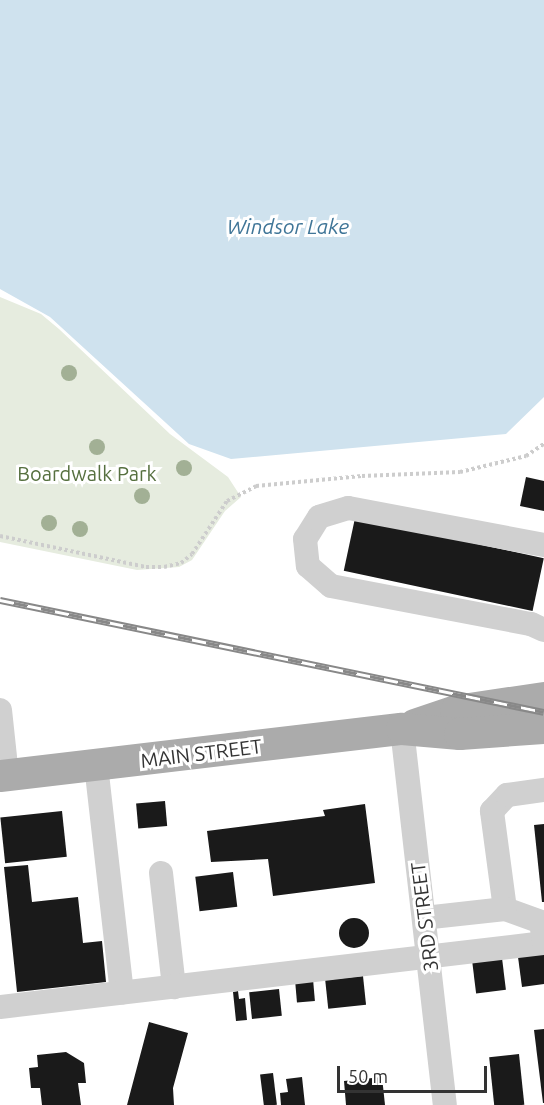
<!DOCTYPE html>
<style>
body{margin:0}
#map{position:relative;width:544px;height:1105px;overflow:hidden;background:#fff;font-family:Ubuntu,sans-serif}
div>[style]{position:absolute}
.green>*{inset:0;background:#e6ecdf}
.water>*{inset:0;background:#cfe2ee}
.building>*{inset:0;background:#1a1a1a;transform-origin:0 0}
.round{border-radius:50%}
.path>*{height:4px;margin-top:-2px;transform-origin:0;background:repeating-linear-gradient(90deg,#cdcdcd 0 3px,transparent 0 6px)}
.minor>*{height:24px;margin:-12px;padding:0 12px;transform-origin:12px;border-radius:12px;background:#d0d0d0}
.major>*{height:32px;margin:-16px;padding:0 16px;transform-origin:16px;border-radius:16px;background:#ababab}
.rail>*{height:7px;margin-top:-3.5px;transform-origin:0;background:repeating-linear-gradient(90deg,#fff 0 14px,#888 0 28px);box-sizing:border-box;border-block:2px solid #888}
.trees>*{width:16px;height:16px;margin:-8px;border-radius:50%;background:#a2b095}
span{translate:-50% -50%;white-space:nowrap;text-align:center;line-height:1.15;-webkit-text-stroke:6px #fff;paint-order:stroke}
.park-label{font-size:20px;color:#56703f}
.street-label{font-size:20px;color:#333}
.water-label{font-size:21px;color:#3f7597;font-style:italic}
.scale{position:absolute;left:337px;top:1066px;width:150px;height:27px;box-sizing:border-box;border:3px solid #333;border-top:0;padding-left:8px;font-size:18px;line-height:21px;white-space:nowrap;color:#333;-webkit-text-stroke:4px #fff;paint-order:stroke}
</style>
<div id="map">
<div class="green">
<i style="clip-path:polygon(0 297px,41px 314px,59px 329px,170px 434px,228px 477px,241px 497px,225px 511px,192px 560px,179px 567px,137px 570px,0 542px)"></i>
</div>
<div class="water">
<i style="clip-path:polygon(0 0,544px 0,544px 397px,506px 434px,231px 459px,189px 444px,50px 317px,0 289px)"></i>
</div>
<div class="building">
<i style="clip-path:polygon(526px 477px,544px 481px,544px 511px,520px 506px)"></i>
<i style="left:355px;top:518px;width:193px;height:54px;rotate:12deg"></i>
<i style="left:165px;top:801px;width:25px;height:29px;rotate:85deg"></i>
<i style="clip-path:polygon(365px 804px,375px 883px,273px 896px,268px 859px,211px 862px,207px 831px,325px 816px,323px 810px)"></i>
<i style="left:62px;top:811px;width:46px;height:62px;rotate:84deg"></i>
<i style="clip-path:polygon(544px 824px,544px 902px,542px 902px,534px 825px)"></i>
<i style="clip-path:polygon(28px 865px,32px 902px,78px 897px,83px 943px,102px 941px,106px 982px,17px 992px,4px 867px)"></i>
<i style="left:233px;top:872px;width:35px;height:38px;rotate:83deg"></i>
<i class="round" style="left:339px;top:918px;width:30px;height:30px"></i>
<i style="clip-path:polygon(544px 954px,544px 984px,522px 987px,518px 957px)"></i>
<i style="left:502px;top:958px;width:32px;height:30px;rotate:83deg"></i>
<i style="left:363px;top:976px;width:29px;height:38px;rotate:84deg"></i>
<i style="left:313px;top:979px;width:22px;height:18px;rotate:85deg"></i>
<i style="left:279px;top:989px;width:27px;height:30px;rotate:84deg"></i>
<i style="clip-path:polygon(238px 991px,239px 999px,245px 998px,247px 1020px,236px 1021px,233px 992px)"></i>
<i style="clip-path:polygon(149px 1022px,188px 1033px,173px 1088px,174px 1105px,127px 1105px)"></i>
<i style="clip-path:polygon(544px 1029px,544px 1103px,543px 1103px,534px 1030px)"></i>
<i style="clip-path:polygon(66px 1052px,84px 1063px,86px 1083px,78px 1083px,81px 1105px,42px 1105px,40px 1088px,31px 1088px,29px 1068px,38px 1067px,37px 1055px)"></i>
<i style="left:519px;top:1054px;width:51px;height:30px;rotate:84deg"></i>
<i style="left:273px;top:1073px;width:32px;height:13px;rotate:83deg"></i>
<i style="clip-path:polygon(302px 1077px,305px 1105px,281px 1105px,280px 1093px,288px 1092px,286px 1079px)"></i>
<i style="clip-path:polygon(382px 1077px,385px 1105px,346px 1105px,344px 1081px)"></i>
</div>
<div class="path">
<i style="left:0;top:536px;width:149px;rotate:12deg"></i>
<i style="left:146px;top:567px;width:18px"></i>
<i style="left:164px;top:567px;width:17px;rotate:-13deg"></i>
<i style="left:181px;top:563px;width:14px;rotate:-39deg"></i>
<i style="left:192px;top:554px;width:64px;rotate:-56.6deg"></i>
<i style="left:227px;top:501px;width:33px;rotate:-27deg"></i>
<i style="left:256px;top:486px;width:106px;rotate:-5.4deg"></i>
<i style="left:362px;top:476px;width:98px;rotate:-2.3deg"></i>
<i style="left:460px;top:472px;width:68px;rotate:-13.6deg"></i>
<i style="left:526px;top:456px;width:22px;rotate:-34deg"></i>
</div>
<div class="minor">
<i style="left:544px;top:545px;width:199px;rotate:-169.3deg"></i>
<i style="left:348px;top:508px;width:30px;rotate:163deg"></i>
<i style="left:319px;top:517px;width:26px;rotate:122deg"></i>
<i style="left:305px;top:539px;width:27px;rotate:84deg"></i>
<i style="left:308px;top:566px;width:30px;rotate:41deg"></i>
<i style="left:331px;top:586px;width:204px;rotate:10.8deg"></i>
<i style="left:531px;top:624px;width:14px;rotate:25deg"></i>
<i style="left:0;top:710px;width:65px;rotate:83.9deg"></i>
<i style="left:402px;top:729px;width:378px;rotate:83.5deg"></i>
<i style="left:96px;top:765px;width:229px;rotate:83.5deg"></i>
<i style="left:161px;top:873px;width:115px;rotate:83.5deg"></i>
<i style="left:505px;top:909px;width:99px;rotate:-97.6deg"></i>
<i style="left:492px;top:811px;width:22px;rotate:-47deg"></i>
<i style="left:507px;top:795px;width:37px;rotate:-8deg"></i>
<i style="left:0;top:1007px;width:548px;rotate:-6.71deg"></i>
<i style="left:544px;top:943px;width:21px;rotate:-98deg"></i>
<i style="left:541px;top:922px;width:38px;rotate:-160deg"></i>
<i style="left:505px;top:909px;width:81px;rotate:173.7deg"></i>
</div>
<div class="major">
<i style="left:415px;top:725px;width:43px;rotate:-18.9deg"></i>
<i style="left:456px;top:711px;width:89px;rotate:-8.4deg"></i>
<i style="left:0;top:776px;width:405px;rotate:-6.7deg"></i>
<i style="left:402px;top:729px;width:58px;rotate:4.9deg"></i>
<i style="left:460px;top:734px;width:84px;rotate:-4.1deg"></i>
</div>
<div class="rail">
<i style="left:0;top:600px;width:555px;rotate:11.63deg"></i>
</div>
<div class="trees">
<i style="left:69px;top:373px"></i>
<i style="left:97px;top:447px"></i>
<i style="left:184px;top:468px"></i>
<i style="left:142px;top:496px"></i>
<i style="left:49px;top:523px"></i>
<i style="left:80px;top:529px"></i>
</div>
<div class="park-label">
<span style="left:87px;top:473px">Boardwalk Park</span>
</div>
<div class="street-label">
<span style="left:201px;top:753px;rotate:-7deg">MAIN STREET</span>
<span style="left:424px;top:917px;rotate:-97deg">3RD STREET</span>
</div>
<div class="water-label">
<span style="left:288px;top:226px">Windsor Lake</span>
</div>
<div class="scale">50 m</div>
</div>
